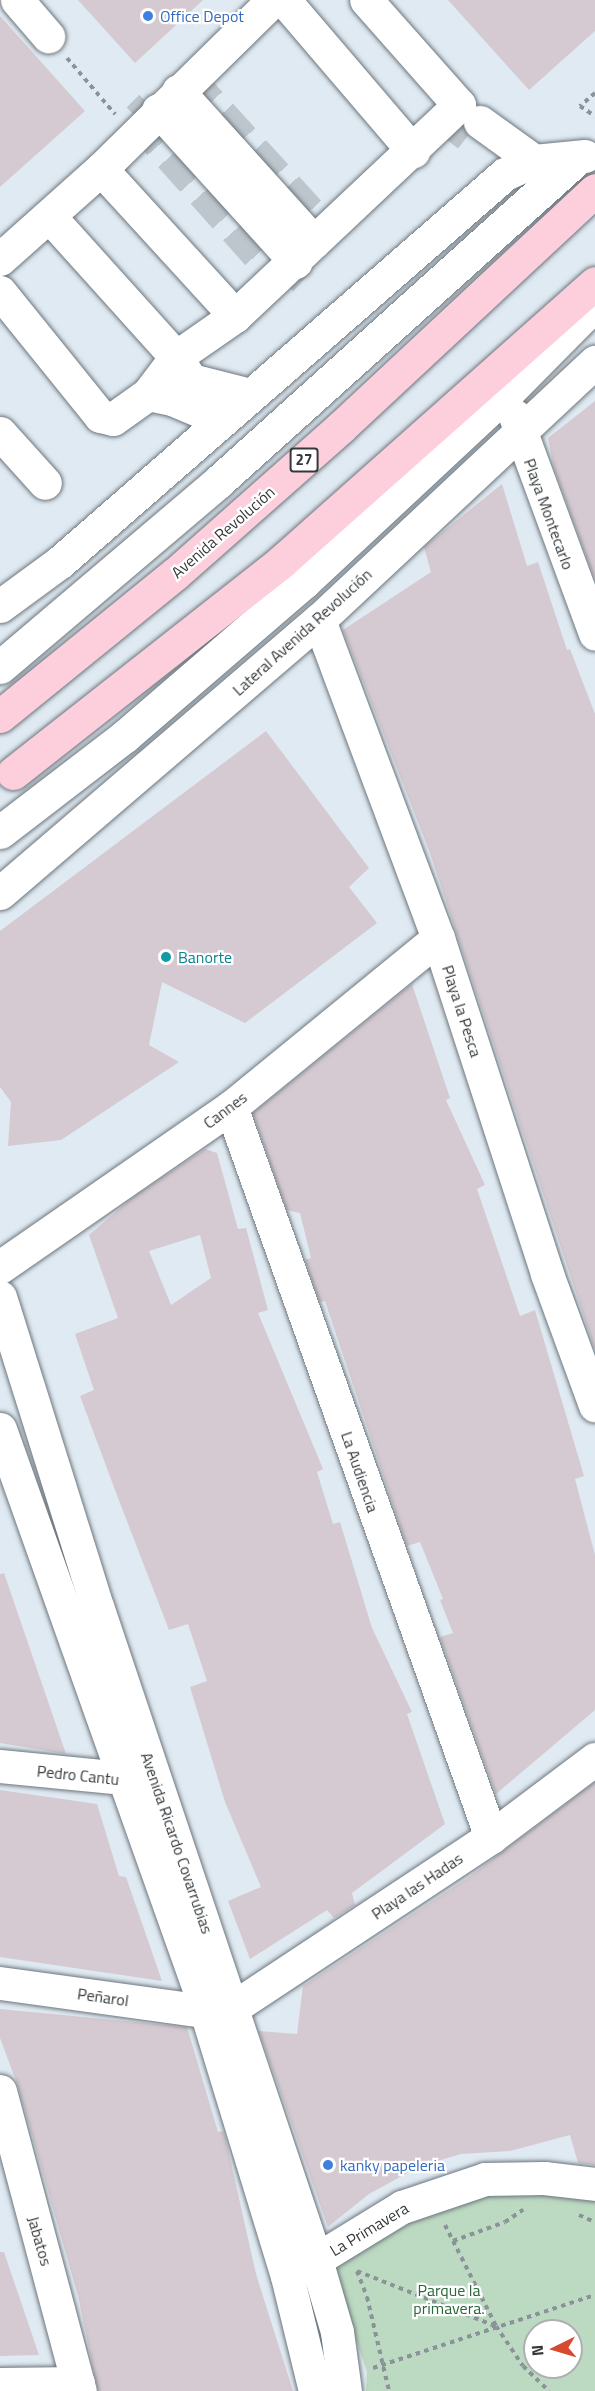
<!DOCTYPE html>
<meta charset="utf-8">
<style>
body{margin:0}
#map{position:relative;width:595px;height:2391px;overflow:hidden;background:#e0eaf2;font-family:"Titillium Web",sans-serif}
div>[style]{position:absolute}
.green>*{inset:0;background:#bcd9c1}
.building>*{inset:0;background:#d5cad1}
.minor-tunnel>*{height:33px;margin-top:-16.5px;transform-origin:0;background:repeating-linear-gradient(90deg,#bec6cd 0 33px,transparent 0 49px)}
.path>*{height:4px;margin-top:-2px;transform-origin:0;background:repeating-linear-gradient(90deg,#8b9298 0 4.5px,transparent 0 9px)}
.roads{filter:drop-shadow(0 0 2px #6d767d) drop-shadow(0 0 2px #6d767d)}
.minor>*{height:33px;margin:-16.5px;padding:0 16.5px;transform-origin:16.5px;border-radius:16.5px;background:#fff}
.major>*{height:33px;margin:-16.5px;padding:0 16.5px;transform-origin:16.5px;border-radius:16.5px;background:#fdcfdc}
.dots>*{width:16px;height:16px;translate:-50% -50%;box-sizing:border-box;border:3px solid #fff;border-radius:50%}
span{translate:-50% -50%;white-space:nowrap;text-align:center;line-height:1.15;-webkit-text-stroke:4.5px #fff;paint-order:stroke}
.shield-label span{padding:2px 4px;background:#fff;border:2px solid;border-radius:4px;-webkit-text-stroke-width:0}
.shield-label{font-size:15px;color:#34383b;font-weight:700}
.shop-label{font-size:16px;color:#366cbe}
.left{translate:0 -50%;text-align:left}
.street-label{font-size:16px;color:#34383b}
.culture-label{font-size:16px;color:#0d838f}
.park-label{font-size:16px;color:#2b663c}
.north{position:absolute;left:523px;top:2319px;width:60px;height:60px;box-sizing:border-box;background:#fff;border:2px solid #aeafb1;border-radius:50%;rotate:265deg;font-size:16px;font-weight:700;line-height:24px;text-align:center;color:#34383b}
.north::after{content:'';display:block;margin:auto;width:21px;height:27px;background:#d64a2f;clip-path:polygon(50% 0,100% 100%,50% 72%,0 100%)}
</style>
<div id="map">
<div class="green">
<i style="clip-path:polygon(evenodd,490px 2186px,595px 2197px,595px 2391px,366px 2391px,367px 2372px,339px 2290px,337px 2268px,373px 2239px,433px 2205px,490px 2186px,535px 2331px,571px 2331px,571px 2367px,535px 2367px,535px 2331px)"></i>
</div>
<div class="building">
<i style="clip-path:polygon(78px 0,203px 0,135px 63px)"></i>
<i style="clip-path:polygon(448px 0,595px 0,595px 31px,529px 90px)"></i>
<i style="clip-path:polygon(0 16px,85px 111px,0 187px)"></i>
<i style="clip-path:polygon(595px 401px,595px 580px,554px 468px,548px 438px)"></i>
<i style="clip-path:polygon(502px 484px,527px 566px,538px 562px,567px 650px,570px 649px,595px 714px,595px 1350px,430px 853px,343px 630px,431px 572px,424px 547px)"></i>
<i style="clip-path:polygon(266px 731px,369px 868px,349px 887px,377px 923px,245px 1023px,162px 982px,149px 1045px,179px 1062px,61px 1140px,8px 1146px,11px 1102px,0 1087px,0 931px)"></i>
<i style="clip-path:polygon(412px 984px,450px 1098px,446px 1100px,485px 1185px,477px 1189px,520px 1316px,535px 1310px,584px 1476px,575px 1479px,595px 1555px,595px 1710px,496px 1794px,440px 1637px,453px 1633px,440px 1600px,443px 1599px,420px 1542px,407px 1546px,325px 1301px,320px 1302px,305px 1260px,311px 1258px,300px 1213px,287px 1210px,253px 1113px)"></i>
<i style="clip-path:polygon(evenodd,205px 1149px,217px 1153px,238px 1229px,246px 1228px,268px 1310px,258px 1313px,323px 1469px,317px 1472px,333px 1524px,340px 1522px,372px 1628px,412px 1712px,407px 1714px,445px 1824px,352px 1893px,355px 1905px,334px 1918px,327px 1910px,250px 1959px,228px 1901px,261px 1887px,225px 1802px,190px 1687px,207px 1681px,188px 1624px,169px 1630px,118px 1498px,80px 1396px,94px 1390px,75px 1334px,118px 1318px,89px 1235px,132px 1198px,205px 1149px,200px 1235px,211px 1278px,171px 1305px,149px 1251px,200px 1235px)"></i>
<i style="clip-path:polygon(4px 1573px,66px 1754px,0 1743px,0 1574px)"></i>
<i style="clip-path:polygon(595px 1782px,595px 2165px,578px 2163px,570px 2135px,510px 2151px,461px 2154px,420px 2166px,369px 2194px,328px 2227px,259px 2031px,297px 2034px,303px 1986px,469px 1877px)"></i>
<i style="clip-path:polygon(0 1790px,97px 1804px,119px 1876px,126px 1877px,162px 1981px,0 1957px)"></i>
<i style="clip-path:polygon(0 2009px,187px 2027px,218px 2132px,223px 2131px,225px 2136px,256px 2274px,293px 2391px,98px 2391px,78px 2296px,18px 2086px,0 2038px)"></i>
<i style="clip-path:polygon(0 2252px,4px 2252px,39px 2355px,0 2356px)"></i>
</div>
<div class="minor-tunnel">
<i style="left:188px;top:78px;width:205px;rotate:47.8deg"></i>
<i style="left:151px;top:106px;width:18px;rotate:135deg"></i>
<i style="left:138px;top:119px;width:215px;rotate:48.4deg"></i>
<i style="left:281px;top:280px;width:24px;rotate:-48deg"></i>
<i style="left:454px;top:124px;width:18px;rotate:38deg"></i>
</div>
<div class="path">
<i style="left:67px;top:58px;width:74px;rotate:49.4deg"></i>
<i style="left:595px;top:93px;width:20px;rotate:139deg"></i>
<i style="left:580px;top:106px;width:18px;rotate:34deg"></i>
<i style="left:579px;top:2215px;width:17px;rotate:24deg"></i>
<i style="left:445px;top:2225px;width:113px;rotate:63.2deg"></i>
<i style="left:496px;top:2326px;width:48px;rotate:56deg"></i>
<i style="left:523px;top:2366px;width:36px;rotate:44deg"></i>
<i style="left:453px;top:2241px;width:55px;rotate:-20.1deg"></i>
<i style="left:505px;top:2222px;width:22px;rotate:-34deg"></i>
<i style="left:357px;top:2271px;width:28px;rotate:69deg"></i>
<i style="left:367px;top:2297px;width:97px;rotate:76.8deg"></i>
<i style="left:357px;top:2271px;width:149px;rotate:21.7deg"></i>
<i style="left:373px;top:2368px;width:234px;rotate:-18.2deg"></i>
</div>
<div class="roads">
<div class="minor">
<i style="left:17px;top:0;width:48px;rotate:49.3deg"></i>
<i style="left:284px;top:0;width:199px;rotate:49.5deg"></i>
<i style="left:178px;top:91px;width:203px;rotate:48deg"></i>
<i style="left:158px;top:110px;width:205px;rotate:47.8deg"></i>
<i style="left:480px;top:122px;width:67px;rotate:35.8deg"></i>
<i style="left:101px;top:169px;width:199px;rotate:47.6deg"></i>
<i style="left:49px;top:216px;width:190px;rotate:48deg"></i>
<i style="left:176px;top:357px;width:27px;rotate:57deg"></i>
<i style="left:191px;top:380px;width:61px;rotate:14.3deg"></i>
<i style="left:0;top:259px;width:135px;rotate:-41.7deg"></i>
<i style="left:101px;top:169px;width:241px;rotate:-44.5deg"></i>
<i style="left:0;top:292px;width:159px;rotate:51.1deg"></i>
<i style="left:100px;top:416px;width:13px;rotate:13deg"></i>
<i style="left:113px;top:419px;width:43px;rotate:-35.5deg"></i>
<i style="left:148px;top:394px;width:46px;rotate:-52.9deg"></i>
<i style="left:176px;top:357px;width:72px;rotate:-34.8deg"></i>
<i style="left:235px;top:316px;width:308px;rotate:-43.3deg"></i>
<i style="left:459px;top:105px;width:140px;rotate:-131.5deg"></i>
<i style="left:148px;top:394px;width:25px;rotate:12deg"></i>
<i style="left:172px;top:399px;width:54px;rotate:22.8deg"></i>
<i style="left:515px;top:416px;width:232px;rotate:69.8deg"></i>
<i style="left:0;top:433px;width:67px;rotate:48deg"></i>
<i style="left:0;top:606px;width:74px;rotate:-36.3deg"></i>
<i style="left:60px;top:562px;width:590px;rotate:-41.09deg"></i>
<i style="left:505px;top:174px;width:32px;rotate:-24deg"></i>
<i style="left:534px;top:161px;width:51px;rotate:-5.6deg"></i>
<i style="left:319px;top:620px;width:340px;rotate:69.5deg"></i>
<i style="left:438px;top:938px;width:353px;rotate:72deg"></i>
<i style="left:547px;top:1274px;width:140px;rotate:69.9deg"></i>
<i style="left:0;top:667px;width:286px;rotate:-40.3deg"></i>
<i style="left:218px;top:482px;width:481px;rotate:-42deg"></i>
<i style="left:0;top:832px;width:158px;rotate:-37.5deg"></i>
<i style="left:125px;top:736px;width:236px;rotate:-40.7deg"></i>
<i style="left:304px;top:582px;width:279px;rotate:-43deg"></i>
<i style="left:508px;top:392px;width:124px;rotate:-45.3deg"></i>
<i style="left:0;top:893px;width:420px;rotate:-40.6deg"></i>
<i style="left:319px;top:620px;width:378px;rotate:-43.1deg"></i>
<i style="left:231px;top:1107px;width:775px;rotate:70.4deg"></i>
<i style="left:0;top:1267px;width:281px;rotate:-34.7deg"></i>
<i style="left:231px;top:1107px;width:267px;rotate:-39.2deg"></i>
<i style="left:0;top:1297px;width:324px;rotate:72.6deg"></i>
<i style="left:97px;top:1606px;width:690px;rotate:71.49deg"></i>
<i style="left:316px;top:2260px;width:75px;rotate:73.7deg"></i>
<i style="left:337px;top:2332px;width:60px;rotate:82.3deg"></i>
<i style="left:0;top:1429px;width:601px;rotate:70.45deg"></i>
<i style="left:201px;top:1995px;width:294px;rotate:73deg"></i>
<i style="left:287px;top:2276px;width:118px;rotate:76.3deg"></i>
<i style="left:0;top:1766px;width:145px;rotate:5.6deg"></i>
<i style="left:0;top:1983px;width:207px;rotate:7.8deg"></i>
<i style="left:205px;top:2011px;width:29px;rotate:-8deg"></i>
<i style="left:234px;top:2007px;width:308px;rotate:-33.5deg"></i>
<i style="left:491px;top:1837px;width:130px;rotate:-36.9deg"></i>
<i style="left:0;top:2091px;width:310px;rotate:75.1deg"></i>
<i style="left:299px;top:2270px;width:121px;rotate:-31.5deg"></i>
<i style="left:402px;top:2207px;width:88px;rotate:-18.6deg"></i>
<i style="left:485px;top:2179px;width:59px;rotate:-1deg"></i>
<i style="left:544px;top:2178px;width:51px;rotate:6.7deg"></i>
<i style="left:0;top:2384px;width:78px;rotate:-0.7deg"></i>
</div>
<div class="major">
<i style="left:0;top:716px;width:225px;rotate:-39.1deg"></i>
<i style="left:175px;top:574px;width:222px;rotate:-41.5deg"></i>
<i style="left:341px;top:427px;width:347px;rotate:-43deg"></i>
<i style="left:13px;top:773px;width:341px;rotate:-38.2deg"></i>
<i style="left:281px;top:562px;width:420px;rotate:-41.6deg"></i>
</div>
</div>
<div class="dots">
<i style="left:148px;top:16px;background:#3f7fe0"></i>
<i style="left:166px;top:957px;background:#0f9aa8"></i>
<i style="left:328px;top:2165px;background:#3f7fe0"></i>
</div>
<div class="shield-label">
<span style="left:304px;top:460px">27</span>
</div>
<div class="shop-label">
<span class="left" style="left:160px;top:16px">Office Depot</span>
<span class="left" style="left:340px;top:2165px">kanky papeleria</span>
</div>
<div class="street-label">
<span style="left:549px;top:514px;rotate:70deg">Playa Montecarlo</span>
<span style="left:223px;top:532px;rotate:-41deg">Avenida Revolución</span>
<span style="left:302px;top:632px;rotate:-42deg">Lateral Avenida Revolución</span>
<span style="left:462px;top:1011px;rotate:72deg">Playa la Pesca</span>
<span style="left:225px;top:1110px;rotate:-37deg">Cannes</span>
<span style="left:360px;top:1472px;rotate:71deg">La Audiencia</span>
<span style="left:78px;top:1775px;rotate:6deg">Pedro Cantu</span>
<span style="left:177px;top:1843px;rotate:71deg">Avenida Ricardo Covarrubias</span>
<span style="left:417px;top:1886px;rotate:-34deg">Playa las Hadas</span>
<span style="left:103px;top:1997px;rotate:8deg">Peñarol</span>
<span style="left:369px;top:2229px;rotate:-31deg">La Primavera</span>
<span style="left:40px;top:2241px;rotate:74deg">Jabatos</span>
</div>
<div class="culture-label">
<span class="left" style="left:178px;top:957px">Banorte</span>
</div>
<div class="park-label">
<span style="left:449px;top:2299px">Parque la<br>primavera.</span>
</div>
<div class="north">N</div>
</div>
